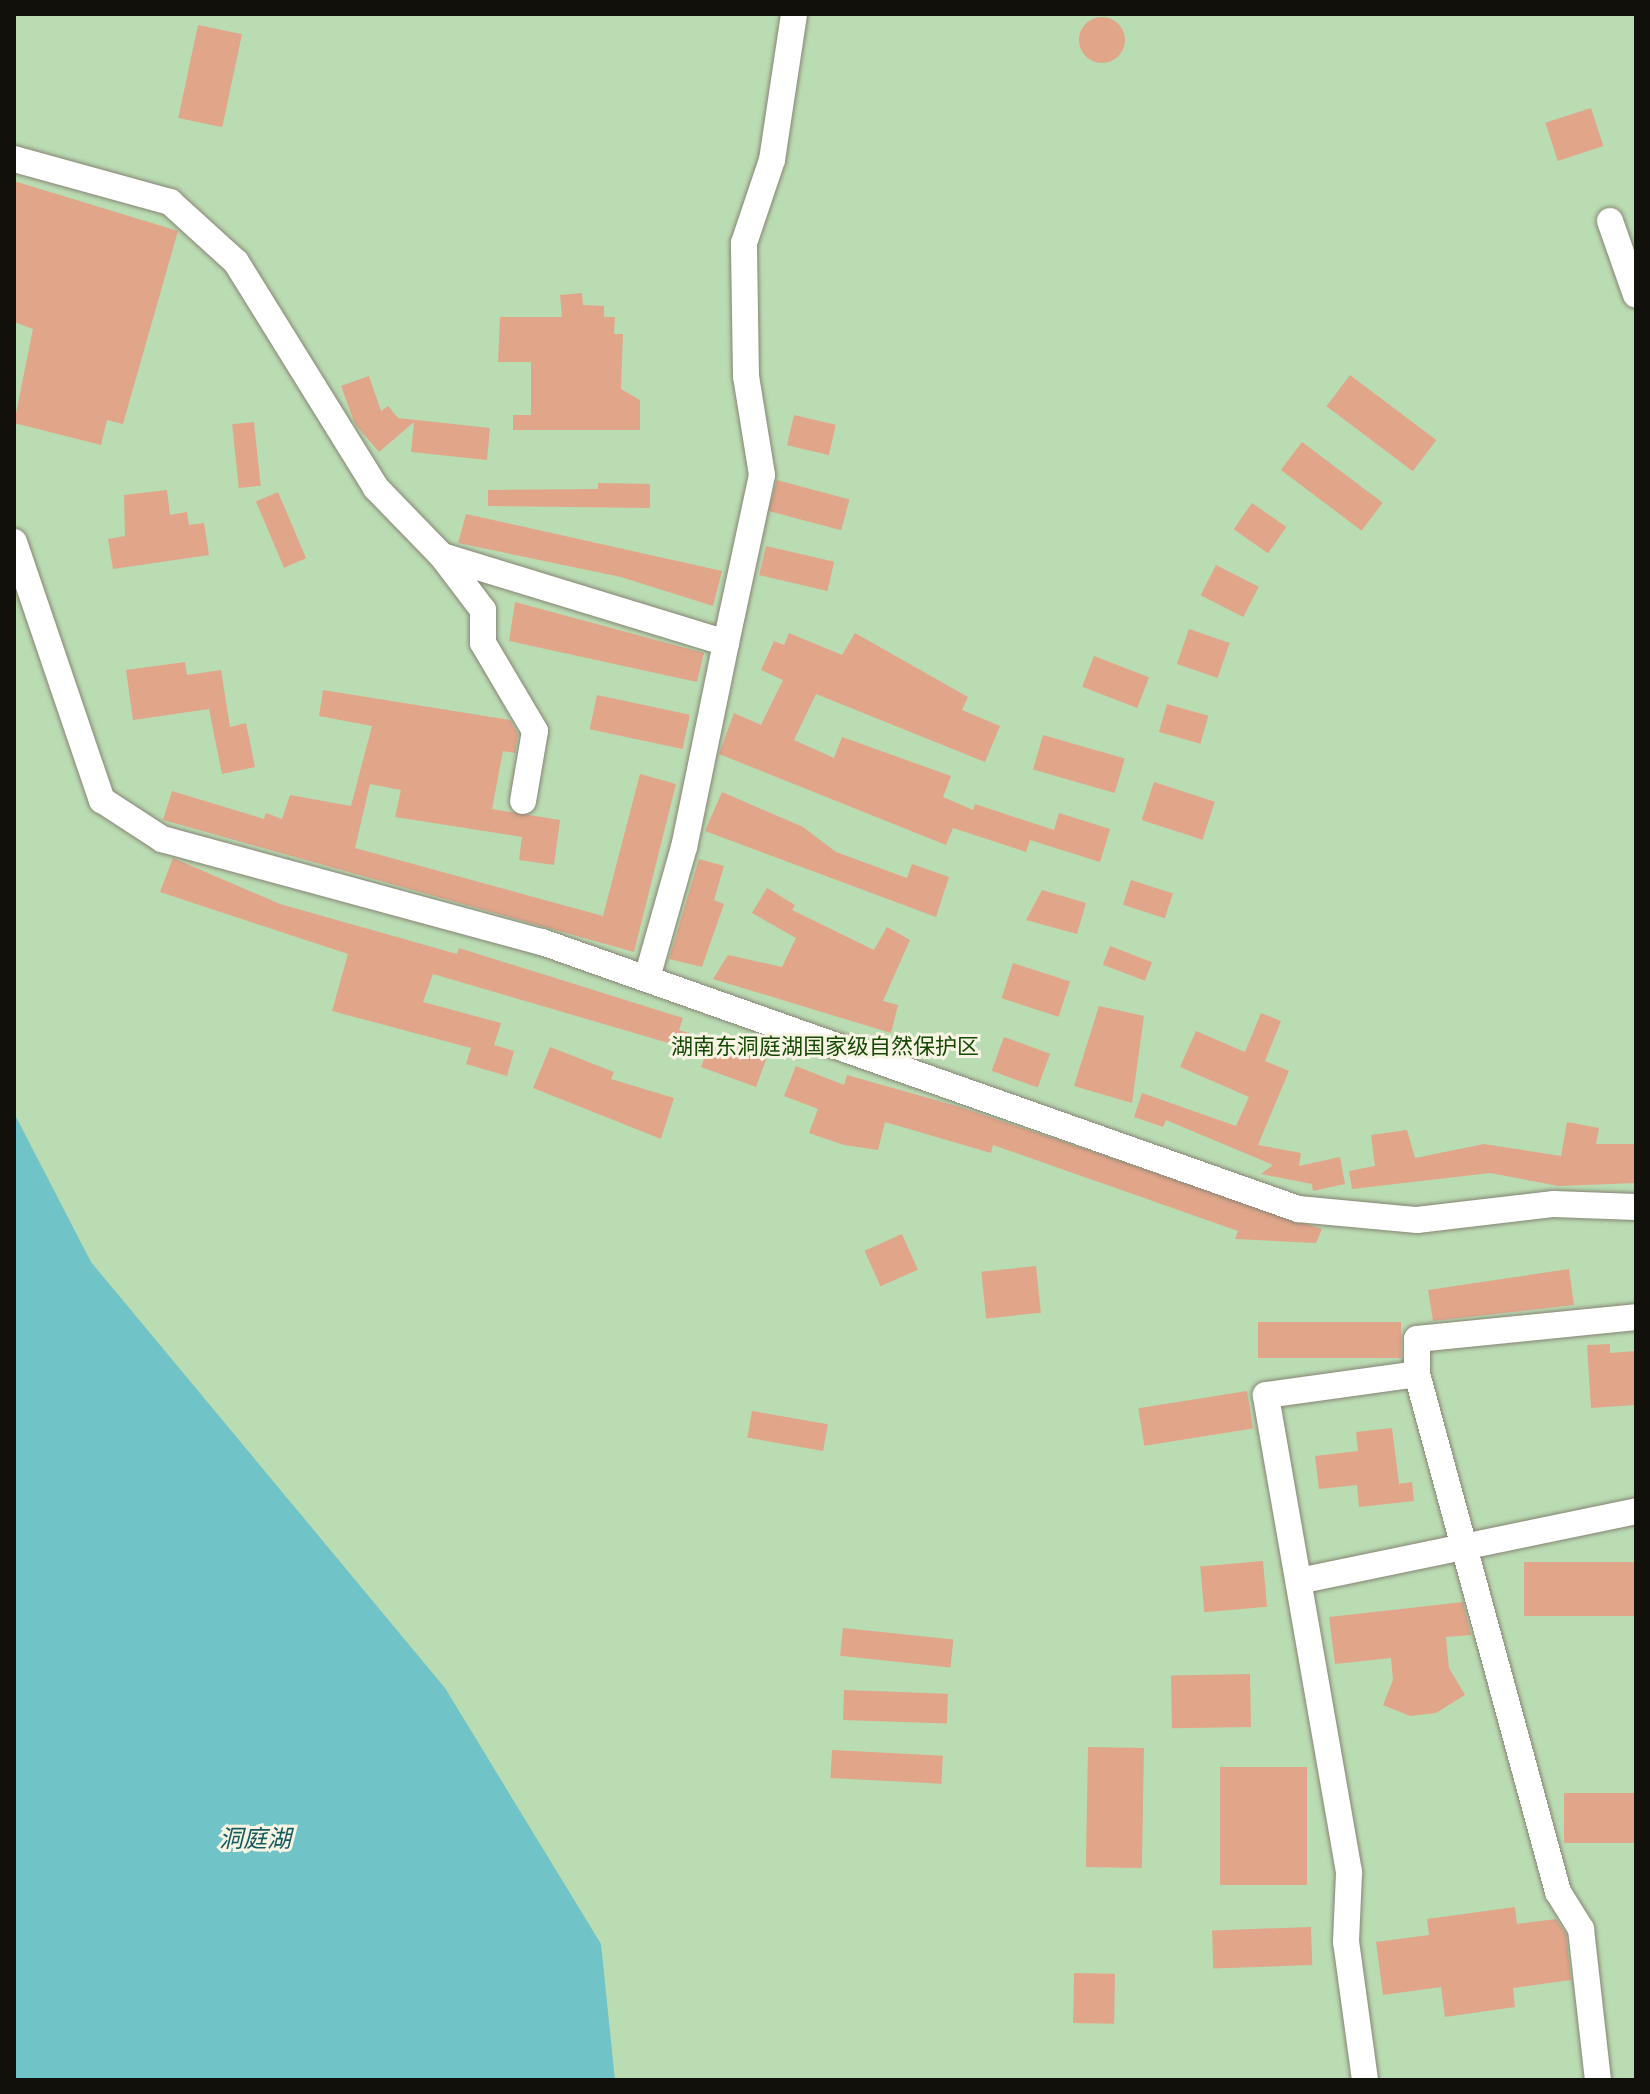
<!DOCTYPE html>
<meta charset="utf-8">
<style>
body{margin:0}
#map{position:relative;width:1650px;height:2094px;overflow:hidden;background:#f7f4e3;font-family:"PT Sans","Noto Sans SC",sans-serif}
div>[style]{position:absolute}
.green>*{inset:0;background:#badcb3;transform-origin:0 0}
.water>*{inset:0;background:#70c3c6}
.building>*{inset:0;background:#e1a58a;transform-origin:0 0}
.round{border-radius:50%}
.roads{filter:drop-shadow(0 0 2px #878474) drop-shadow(0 0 2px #878474)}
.minor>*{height:26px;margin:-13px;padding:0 13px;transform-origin:13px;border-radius:13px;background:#fff}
span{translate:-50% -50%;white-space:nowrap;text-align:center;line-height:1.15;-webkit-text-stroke:6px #f7f4e3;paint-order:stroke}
.park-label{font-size:22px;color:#144903}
.water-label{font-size:24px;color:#145b5e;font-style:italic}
.frame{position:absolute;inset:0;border:16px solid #11100a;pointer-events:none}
</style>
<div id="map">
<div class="green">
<i style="left:14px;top:14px;width:1622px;height:2066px"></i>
</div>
<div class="water">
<i style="clip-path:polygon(14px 1113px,91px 1262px,445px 1688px,601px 1944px,615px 2080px,14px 2080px)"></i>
</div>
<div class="building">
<i class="round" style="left:1079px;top:17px;width:46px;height:46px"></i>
<i style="left:198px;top:25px;width:45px;height:95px;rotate:12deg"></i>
<i style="left:1591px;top:108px;width:40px;height:48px;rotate:72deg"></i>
<i style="clip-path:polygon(14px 181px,178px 231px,123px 424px,107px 420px,101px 445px,14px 423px,33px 329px,14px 322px)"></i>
<i style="clip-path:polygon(582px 293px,583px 305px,604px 306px,604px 317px,615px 317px,614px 334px,623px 334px,621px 389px,640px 400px,640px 430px,513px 430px,513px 415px,531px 415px,531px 362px,498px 362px,500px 317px,562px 317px,560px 295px)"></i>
<i style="left:1350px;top:375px;width:108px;height:39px;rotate:37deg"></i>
<i style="clip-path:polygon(369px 376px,381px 411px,388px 406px,398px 418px,490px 428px,487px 460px,411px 452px,414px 422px,379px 452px,355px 424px,341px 386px)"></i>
<i style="left:794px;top:415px;width:43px;height:31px;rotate:13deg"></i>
<i style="left:254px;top:422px;width:64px;height:22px;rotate:84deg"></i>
<i style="left:1302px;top:442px;width:101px;height:35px;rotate:37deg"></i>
<i style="left:777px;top:480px;width:75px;height:32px;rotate:15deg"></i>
<i style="clip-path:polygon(598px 483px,650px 484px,650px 508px,488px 506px,488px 490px,598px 489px)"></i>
<i style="clip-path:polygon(167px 490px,170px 515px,187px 512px,189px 525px,204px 523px,209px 555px,113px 569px,108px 539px,125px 536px,124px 495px)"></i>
<i style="left:278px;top:492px;width:72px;height:24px;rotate:67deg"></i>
<i style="left:1252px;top:503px;width:42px;height:32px;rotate:35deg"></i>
<i style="clip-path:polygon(466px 514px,722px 571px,713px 606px,621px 577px,458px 543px)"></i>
<i style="left:766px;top:546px;width:70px;height:30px;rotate:13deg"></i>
<i style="left:1216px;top:565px;width:48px;height:34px;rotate:27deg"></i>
<i style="clip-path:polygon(515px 602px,704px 653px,697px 682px,509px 641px)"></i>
<i style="left:1189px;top:629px;width:43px;height:37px;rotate:19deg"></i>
<i style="clip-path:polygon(789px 633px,842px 655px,855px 633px,968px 697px,962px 710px,1000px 726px,985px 762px,816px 694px,794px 740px,834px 758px,842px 737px,951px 776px,943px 797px,973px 810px,975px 804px,1054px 830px,1059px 813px,1110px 829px,1100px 862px,1030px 840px,1026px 852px,953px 828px,946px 845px,719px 754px,734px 713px,761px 725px,783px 680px,761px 670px,774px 641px,784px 645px)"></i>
<i style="left:1094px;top:656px;width:59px;height:33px;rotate:21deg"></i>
<i style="clip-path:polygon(185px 662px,187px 675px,221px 670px,230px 727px,246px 723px,255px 767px,222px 774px,209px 709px,133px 720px,126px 670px)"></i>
<i style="clip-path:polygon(323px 690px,510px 720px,518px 734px,515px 753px,503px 751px,492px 809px,560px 820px,554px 865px,519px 860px,522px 837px,395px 817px,401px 790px,370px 784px,355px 848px,603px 916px,640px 774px,676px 784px,634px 952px,163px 820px,172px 791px,264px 819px,266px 813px,282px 819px,290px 795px,351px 806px,372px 726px,319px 716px)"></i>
<i style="left:597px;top:695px;width:95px;height:35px;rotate:12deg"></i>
<i style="left:1167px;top:704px;width:43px;height:29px;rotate:16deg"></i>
<i style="left:1043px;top:735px;width:85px;height:36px;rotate:16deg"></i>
<i style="left:1154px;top:782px;width:64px;height:40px;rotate:18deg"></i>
<i style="clip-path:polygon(722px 792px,803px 827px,836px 852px,907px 878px,912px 864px,949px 877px,936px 917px,705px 831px)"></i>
<i style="clip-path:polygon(173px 858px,280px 904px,457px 954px,459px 948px,683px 1018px,679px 1030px,767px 1057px,756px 1087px,701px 1067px,706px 1054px,433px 974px,423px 1002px,501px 1023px,494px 1045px,514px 1051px,507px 1076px,466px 1064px,471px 1048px,332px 1011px,348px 954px,160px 892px)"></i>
<i style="clip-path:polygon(699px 859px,724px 866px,714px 900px,724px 904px,702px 967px,669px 959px)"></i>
<i style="left:1131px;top:880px;width:44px;height:26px;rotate:18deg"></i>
<i style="clip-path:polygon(767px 888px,795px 905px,792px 910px,874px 950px,887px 927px,910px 940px,883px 1001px,898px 1005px,891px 1033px,713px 979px,728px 955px,782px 967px,796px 938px,752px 913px)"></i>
<i style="clip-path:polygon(1042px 890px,1086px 903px,1077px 934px,1026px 920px)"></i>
<i style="left:1110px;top:946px;width:45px;height:20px;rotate:21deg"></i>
<i style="left:1013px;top:963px;width:60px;height:37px;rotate:18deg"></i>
<i style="clip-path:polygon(1099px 1006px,1144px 1016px,1132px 1103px,1074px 1086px)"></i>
<i style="clip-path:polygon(1261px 1013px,1281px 1021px,1265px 1061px,1289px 1071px,1258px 1145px,1301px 1153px,1299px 1166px,1340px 1157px,1345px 1184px,1313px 1191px,1312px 1184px,1261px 1174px,1273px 1165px,1166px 1120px,1163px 1127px,1134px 1117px,1142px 1093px,1236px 1126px,1249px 1097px,1180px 1067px,1196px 1031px,1245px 1052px)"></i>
<i style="left:1004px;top:1037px;width:49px;height:36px;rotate:20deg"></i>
<i style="clip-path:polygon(550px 1047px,614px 1072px,611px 1079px,674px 1098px,661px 1139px,533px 1088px)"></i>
<i style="clip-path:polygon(796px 1066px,844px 1085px,847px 1075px,960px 1107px,1322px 1229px,1316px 1243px,1235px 1239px,1238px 1231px,993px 1145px,991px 1153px,885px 1122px,878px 1150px,844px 1145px,809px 1133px,818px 1109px,784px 1096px)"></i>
<i style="clip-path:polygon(1567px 1122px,1599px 1128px,1596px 1144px,1636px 1144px,1636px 1183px,1559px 1186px,1490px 1173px,1352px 1189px,1349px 1171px,1375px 1166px,1371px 1135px,1407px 1130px,1415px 1158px,1484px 1144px,1561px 1156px)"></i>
<i style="left:902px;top:1234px;width:39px;height:41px;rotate:66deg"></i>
<i style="left:1036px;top:1266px;width:47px;height:55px;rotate:84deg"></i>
<i style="clip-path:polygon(1569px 1269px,1574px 1305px,1433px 1321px,1428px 1290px)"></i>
<i style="left:1401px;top:1322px;width:36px;height:143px;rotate:90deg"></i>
<i style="clip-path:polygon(1610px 1344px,1610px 1353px,1636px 1351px,1636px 1405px,1591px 1408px,1587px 1345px)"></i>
<i style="left:1247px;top:1391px;width:38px;height:110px;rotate:81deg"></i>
<i style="left:752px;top:1411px;width:77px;height:27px;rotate:10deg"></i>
<i style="clip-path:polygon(1392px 1428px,1399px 1484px,1412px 1482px,1414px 1501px,1359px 1507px,1357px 1485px,1319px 1489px,1315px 1456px,1358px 1451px,1356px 1432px)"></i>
<i style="left:1263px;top:1561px;width:46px;height:63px;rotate:85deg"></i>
<i style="left:1636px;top:1562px;width:54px;height:112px;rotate:90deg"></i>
<i style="clip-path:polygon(1463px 1602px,1471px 1635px,1446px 1637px,1449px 1668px,1465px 1695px,1436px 1713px,1410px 1716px,1383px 1705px,1393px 1680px,1391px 1658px,1335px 1664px,1329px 1617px)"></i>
<i style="left:843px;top:1628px;width:111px;height:28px;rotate:6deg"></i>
<i style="left:1250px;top:1674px;width:53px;height:79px;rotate:89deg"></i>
<i style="left:844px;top:1690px;width:104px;height:30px;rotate:2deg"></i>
<i style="left:1088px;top:1747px;width:56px;height:120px;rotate:1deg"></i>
<i style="left:832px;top:1750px;width:111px;height:28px;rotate:3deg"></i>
<i style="left:1220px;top:1767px;width:87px;height:118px"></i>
<i style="left:1636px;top:1793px;width:50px;height:72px;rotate:90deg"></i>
<i style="clip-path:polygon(1515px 1907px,1517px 1924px,1556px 1919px,1566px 1934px,1571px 1980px,1513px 1988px,1515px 2007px,1445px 2017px,1441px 1987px,1383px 1995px,1376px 1942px,1429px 1935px,1427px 1919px)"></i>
<i style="left:1311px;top:1927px;width:38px;height:99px;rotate:88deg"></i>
<i style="left:1074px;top:1973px;width:41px;height:50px;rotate:1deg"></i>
</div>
<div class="roads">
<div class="minor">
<i style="left:14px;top:159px;width:162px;rotate:15.4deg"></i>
<i style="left:170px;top:202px;width:89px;rotate:42.3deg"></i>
<i style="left:236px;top:262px;width:266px;rotate:58.2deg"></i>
<i style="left:376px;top:488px;width:95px;rotate:45.9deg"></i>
<i style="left:442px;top:556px;width:297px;rotate:17deg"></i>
<i style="left:726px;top:643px;width:208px;rotate:101.6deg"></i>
<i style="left:684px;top:847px;width:136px;rotate:105.8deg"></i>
<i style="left:1610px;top:221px;width:78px;rotate:70.6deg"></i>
<i style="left:14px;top:542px;width:273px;rotate:71.2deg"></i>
<i style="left:102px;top:800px;width:72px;rotate:33deg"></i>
<i style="left:162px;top:839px;width:394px;rotate:15.2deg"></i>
<i style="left:542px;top:942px;width:802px;rotate:19.45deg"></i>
<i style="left:1298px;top:1209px;width:120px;rotate:5.3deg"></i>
<i style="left:1417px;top:1220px;width:138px;rotate:-6.7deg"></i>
<i style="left:1554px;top:1204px;width:82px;rotate:2.1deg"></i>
<i style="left:442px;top:556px;width:68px;rotate:52.8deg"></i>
<i style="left:483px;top:610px;width:33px;rotate:90deg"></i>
<i style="left:483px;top:643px;width:102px;rotate:59.4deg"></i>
<i style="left:535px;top:731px;width:71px;rotate:99.7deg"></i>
<i style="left:726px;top:643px;width:172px;rotate:-77.9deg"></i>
<i style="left:762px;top:475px;width:100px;rotate:-99.2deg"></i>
<i style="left:746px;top:376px;width:133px;rotate:-90.9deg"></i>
<i style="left:744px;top:243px;width:88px;rotate:-71.4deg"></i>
<i style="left:772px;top:160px;width:148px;rotate:-81.4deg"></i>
<i style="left:1417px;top:1374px;width:35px;rotate:-90deg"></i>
<i style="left:1417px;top:1339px;width:220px;rotate:-5.7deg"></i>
<i style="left:1299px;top:1581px;width:344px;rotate:-11.7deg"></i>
<i style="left:1365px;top:2080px;width:139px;rotate:-97.8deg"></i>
<i style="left:1346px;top:1942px;width:70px;rotate:-87.5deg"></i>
<i style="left:1349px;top:1872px;width:484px;rotate:-99.9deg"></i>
<i style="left:1266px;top:1395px;width:152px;rotate:-7.9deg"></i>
<i style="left:1417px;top:1374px;width:537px;rotate:74.77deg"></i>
<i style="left:1558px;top:1892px;width:44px;rotate:58.1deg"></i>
<i style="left:1581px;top:1929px;width:152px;rotate:83.6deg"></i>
</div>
</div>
<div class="park-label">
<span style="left:825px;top:1047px">湖南东洞庭湖国家级自然保护区</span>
</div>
<div class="water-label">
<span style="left:255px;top:1839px">洞庭湖</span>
</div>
<div class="frame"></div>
</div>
